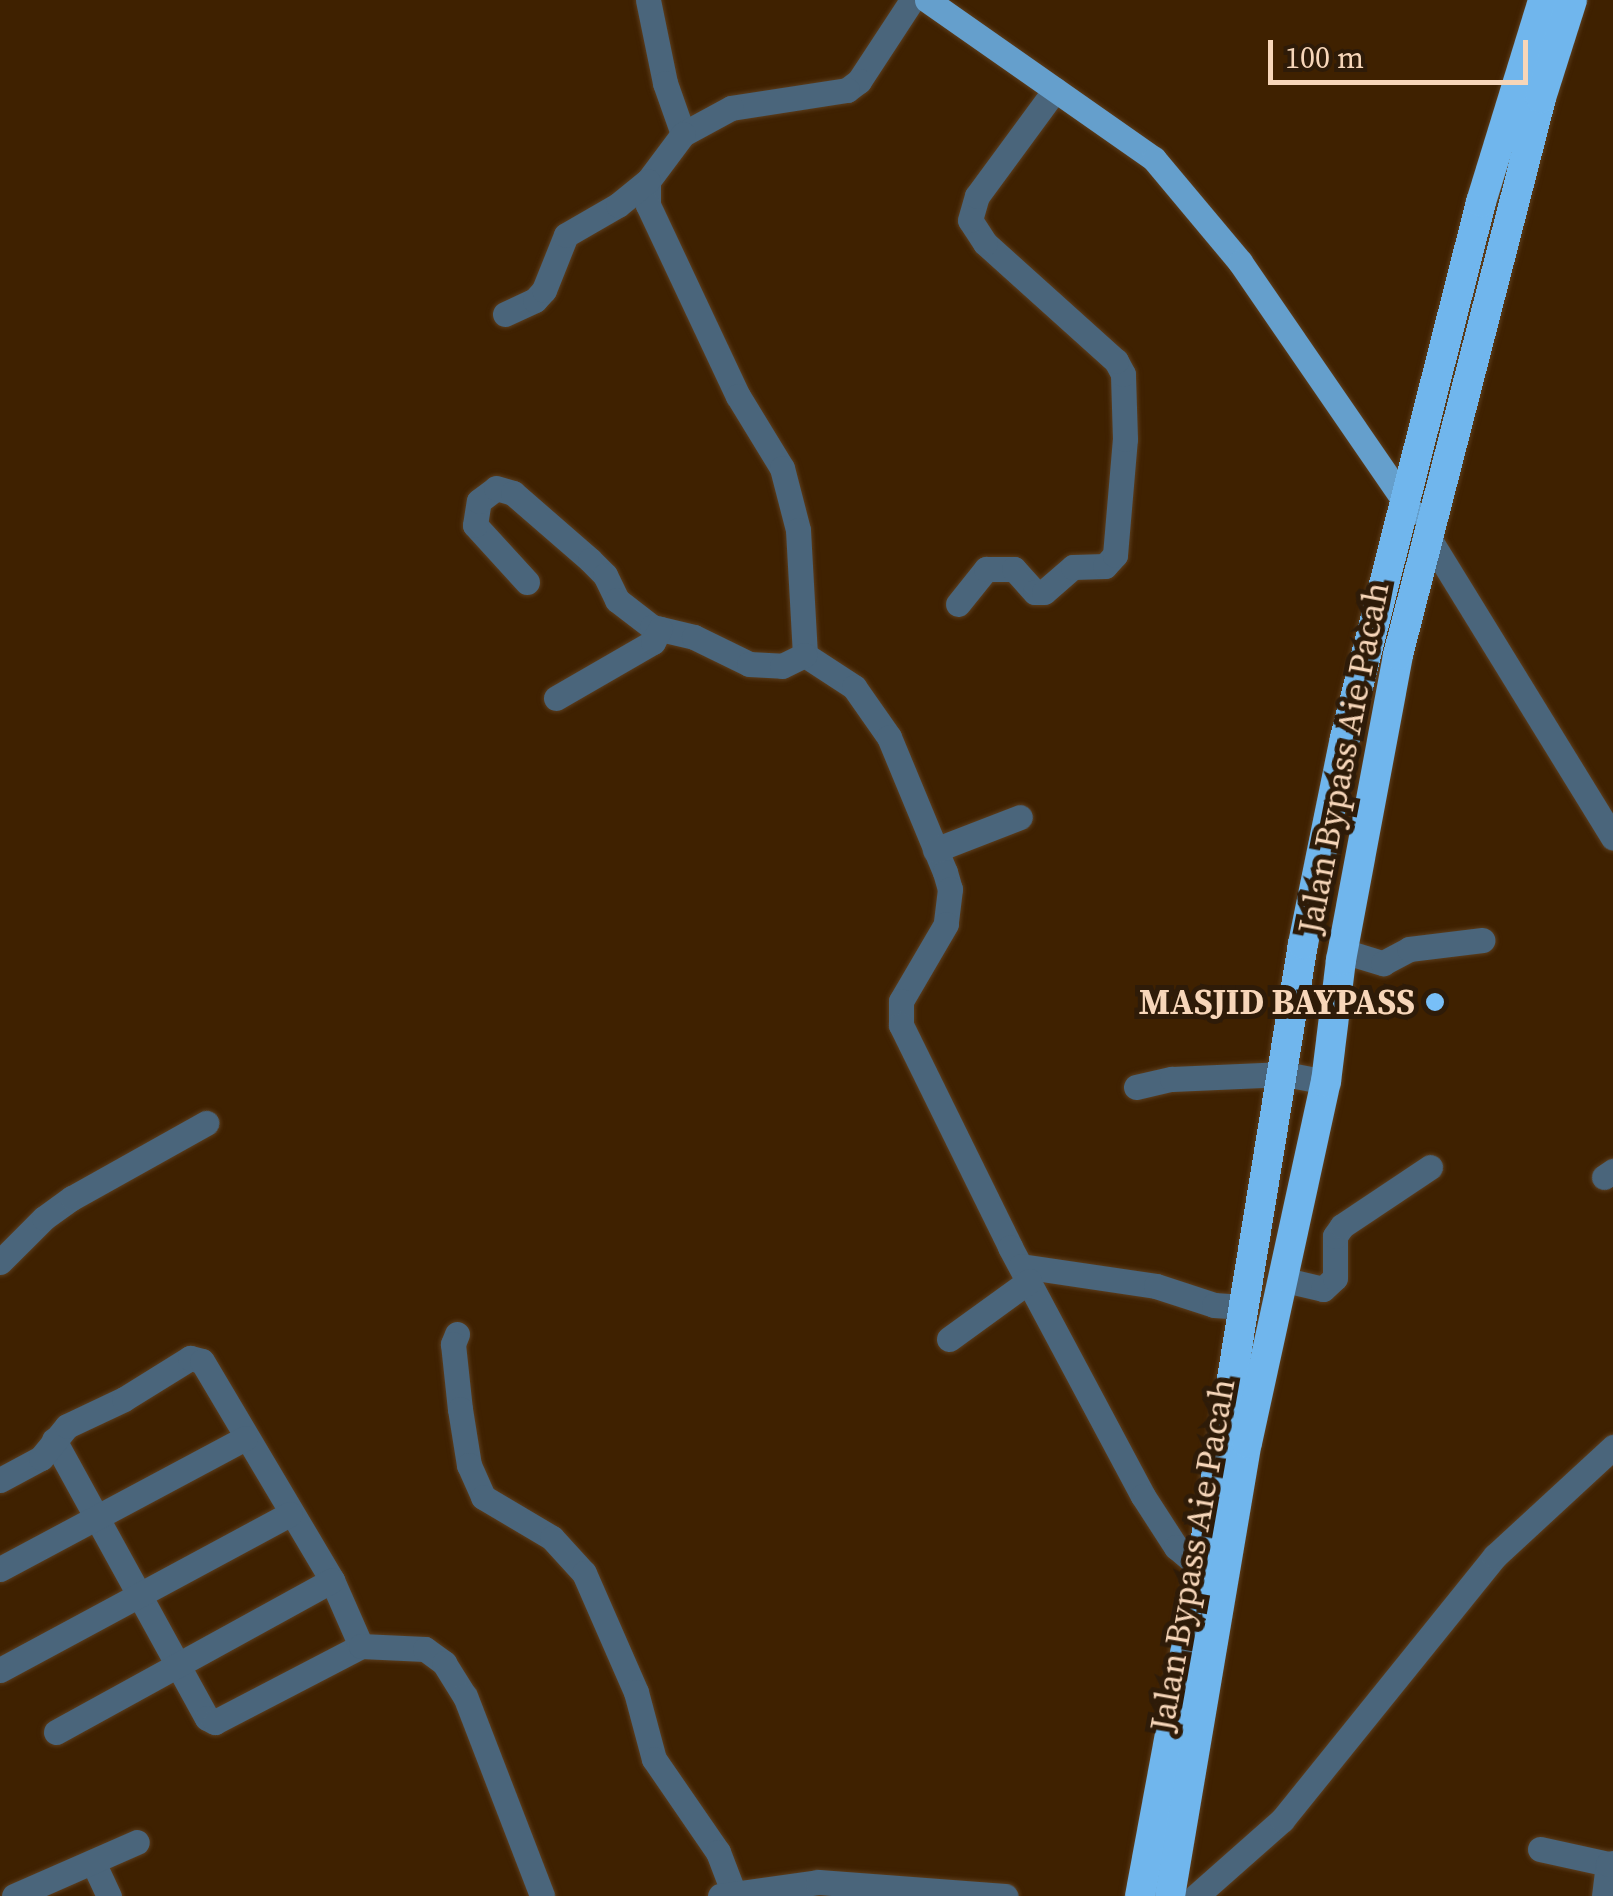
<!DOCTYPE html>
<style>
body{margin:0}
#map{position:relative;width:1613px;height:1896px;overflow:hidden;background:#3f2100;font-family:"Source Serif 4",serif}
div>[style]{position:absolute}
.roads{filter:drop-shadow(0 0 2px #5c3e1e) drop-shadow(0 0 2px #5c3e1e)}
.minor>*{height:25px;margin:-12.5px;padding:0 12.5px;transform-origin:12.5px;border-radius:12.5px;background:#4a657b}
.major>*{height:25px;margin:-12.5px;padding:0 12.5px;transform-origin:12.5px;border-radius:12.5px;background:#659fcc}
.highway>*{height:30px;margin:-15px;padding:0 15px;transform-origin:15px;border-radius:15px;background:#70b6ed}
.dots>*{width:28px;height:28px;translate:-50% -50%;box-sizing:border-box;border:5px solid #2e1b08;border-radius:50%}
span{translate:-50% -50%;white-space:nowrap;text-align:center;line-height:1.15;-webkit-text-stroke:10px #2e1b08;paint-order:stroke}
.street-label{font-size:35px;color:#f7d6b9}
.poi-label{font-size:35px;color:#f7d6b9;font-weight:700}
.right{translate:-100% -50%;text-align:right}
.scale{position:absolute;left:1268px;top:40px;width:260px;height:45px;box-sizing:border-box;border:5px solid #f7d6b9;border-top:0;padding-left:12px;font-size:30px;line-height:35px;white-space:nowrap;color:#f7d6b9;-webkit-text-stroke:8px #2e1b08;paint-order:stroke}
</style>
<div id="map">
<div class="roads">
<div class="minor">
<i style="left:648px;top:0;width:85px;rotate:78.4deg"></i>
<i style="left:665px;top:83px;width:54px;rotate:70.6deg"></i>
<i style="left:912px;top:0;width:97px;rotate:123.2deg"></i>
<i style="left:859px;top:81px;width:15px;rotate:143deg"></i>
<i style="left:847px;top:90px;width:117px;rotate:171.2deg"></i>
<i style="left:731px;top:108px;width:55px;rotate:151.6deg"></i>
<i style="left:683px;top:134px;width:59px;rotate:126.7deg"></i>
<i style="left:648px;top:181px;width:24px;rotate:90deg"></i>
<i style="left:648px;top:205px;width:211px;rotate:64.8deg"></i>
<i style="left:738px;top:396px;width:84px;rotate:58.6deg"></i>
<i style="left:782px;top:468px;width:64px;rotate:75.5deg"></i>
<i style="left:798px;top:530px;width:125px;rotate:86.8deg"></i>
<i style="left:805px;top:655px;width:59px;rotate:33.1deg"></i>
<i style="left:854px;top:687px;width:61px;rotate:55deg"></i>
<i style="left:889px;top:737px;width:146px;rotate:67.5deg"></i>
<i style="left:945px;top:872px;width:18px;rotate:74deg"></i>
<i style="left:950px;top:889px;width:35px;rotate:97deg"></i>
<i style="left:946px;top:924px;width:89px;rotate:120.3deg"></i>
<i style="left:901px;top:1001px;width:24px;rotate:90deg"></i>
<i style="left:901px;top:1025px;width:247px;rotate:63.8deg"></i>
<i style="left:1010px;top:1247px;width:282px;rotate:61.9deg"></i>
<i style="left:1143px;top:1496px;width:61px;rotate:57.1deg"></i>
<i style="left:1176px;top:1547px;width:33px;rotate:40deg"></i>
<i style="left:505px;top:314px;width:33px;rotate:-25deg"></i>
<i style="left:535px;top:300px;width:13px;rotate:-48deg"></i>
<i style="left:544px;top:290px;width:59px;rotate:-68.2deg"></i>
<i style="left:566px;top:235px;width:60px;rotate:-30deg"></i>
<i style="left:618px;top:205px;width:38px;rotate:-39deg"></i>
<i style="left:1428px;top:537px;width:353px;rotate:58.4deg"></i>
<i style="left:527px;top:582px;width:77px;rotate:-132.4deg"></i>
<i style="left:475px;top:525px;width:24px;rotate:-81deg"></i>
<i style="left:479px;top:501px;width:21px;rotate:-37deg"></i>
<i style="left:496px;top:488px;width:18px;rotate:16deg"></i>
<i style="left:513px;top:493px;width:102px;rotate:41deg"></i>
<i style="left:590px;top:560px;width:21px;rotate:45deg"></i>
<i style="left:605px;top:575px;width:28px;rotate:64deg"></i>
<i style="left:617px;top:600px;width:44px;rotate:37.6deg"></i>
<i style="left:652px;top:627px;width:43px;rotate:13.4deg"></i>
<i style="left:694px;top:637px;width:61px;rotate:26.1deg"></i>
<i style="left:749px;top:664px;width:33px;rotate:3deg"></i>
<i style="left:782px;top:666px;width:25px;rotate:-26deg"></i>
<i style="left:958px;top:604px;width:45px;rotate:-51.3deg"></i>
<i style="left:986px;top:569px;width:28px"></i>
<i style="left:1014px;top:569px;width:31px;rotate:48deg"></i>
<i style="left:1035px;top:592px;width:9px"></i>
<i style="left:1044px;top:592px;width:38px;rotate:-41deg"></i>
<i style="left:1073px;top:567px;width:32px;rotate:-2deg"></i>
<i style="left:1105px;top:566px;width:15px;rotate:-48deg"></i>
<i style="left:1115px;top:555px;width:116px;rotate:-85.1deg"></i>
<i style="left:1125px;top:439px;width:65px;rotate:-91.8deg"></i>
<i style="left:1123px;top:374px;width:15px;rotate:-118deg"></i>
<i style="left:1116px;top:361px;width:176px;rotate:-138deg"></i>
<i style="left:985px;top:243px;width:27px;rotate:-123deg"></i>
<i style="left:970px;top:220px;width:25px;rotate:-74deg"></i>
<i style="left:977px;top:196px;width:132px;rotate:-53.7deg"></i>
<i style="left:556px;top:698px;width:112px;rotate:-30deg"></i>
<i style="left:653px;top:642px;width:15px;rotate:-62deg"></i>
<i style="left:935px;top:850px;width:91px;rotate:-21.2deg"></i>
<i style="left:1341px;top:960px;width:9px;rotate:-58deg"></i>
<i style="left:1346px;top:952px;width:39px;rotate:17deg"></i>
<i style="left:1383px;top:963px;width:30px;rotate:-28deg"></i>
<i style="left:1409px;top:949px;width:74px;rotate:-7deg"></i>
<i style="left:1136px;top:1087px;width:37px;rotate:-13deg"></i>
<i style="left:1172px;top:1079px;width:113px;rotate:-2.5deg"></i>
<i style="left:1285px;top:1074px;width:42px;rotate:11deg"></i>
<i style="left:1604px;top:1177px;width:11px;rotate:-34deg"></i>
<i style="left:0;top:1262px;width:62px;rotate:-45deg"></i>
<i style="left:44px;top:1218px;width:34px;rotate:-36deg"></i>
<i style="left:72px;top:1198px;width:154px;rotate:-29.2deg"></i>
<i style="left:1021px;top:1266px;width:136px;rotate:8.4deg"></i>
<i style="left:1156px;top:1286px;width:61px;rotate:18.1deg"></i>
<i style="left:1214px;top:1305px;width:29px;rotate:4deg"></i>
<i style="left:1281px;top:1279px;width:43px;rotate:13.4deg"></i>
<i style="left:1323px;top:1289px;width:16px;rotate:-43deg"></i>
<i style="left:1335px;top:1278px;width:42px;rotate:-90deg"></i>
<i style="left:1335px;top:1236px;width:12px;rotate:-55deg"></i>
<i style="left:1342px;top:1226px;width:106px;rotate:-33.8deg"></i>
<i style="left:457px;top:1334px;width:11px;rotate:112deg"></i>
<i style="left:453px;top:1344px;width:65px;rotate:83.9deg"></i>
<i style="left:460px;top:1409px;width:57px;rotate:80.9deg"></i>
<i style="left:469px;top:1465px;width:35px;rotate:66deg"></i>
<i style="left:483px;top:1497px;width:80px;rotate:30.7deg"></i>
<i style="left:552px;top:1538px;width:47px;rotate:47.6deg"></i>
<i style="left:584px;top:1573px;width:130px;rotate:66.4deg"></i>
<i style="left:636px;top:1692px;width:69px;rotate:75deg"></i>
<i style="left:654px;top:1759px;width:113px;rotate:55.5deg"></i>
<i style="left:718px;top:1852px;width:45px;rotate:69.1deg"></i>
<i style="left:949px;top:1339px;width:99px;rotate:-35.9deg"></i>
<i style="left:54px;top:1440px;width:317px;rotate:61.2deg"></i>
<i style="left:207px;top:1718px;width:9px;rotate:27deg"></i>
<i style="left:215px;top:1722px;width:165px;rotate:-27.5deg"></i>
<i style="left:0;top:1480px;width:47px;rotate:-28.2deg"></i>
<i style="left:41px;top:1458px;width:41px;rotate:-50.9deg"></i>
<i style="left:67px;top:1426px;width:63px;rotate:-25.3deg"></i>
<i style="left:124px;top:1399px;width:78px;rotate:-31.8deg"></i>
<i style="left:190px;top:1358px;width:12px;rotate:14deg"></i>
<i style="left:202px;top:1361px;width:255px;rotate:59.3deg"></i>
<i style="left:332px;top:1580px;width:72px;rotate:66.3deg"></i>
<i style="left:361px;top:1646px;width:64px;rotate:2.7deg"></i>
<i style="left:425px;top:1649px;width:24px;rotate:36deg"></i>
<i style="left:444px;top:1663px;width:39px;rotate:58deg"></i>
<i style="left:465px;top:1696px;width:214px;rotate:68.9deg"></i>
<i style="left:0;top:1569px;width:278px;rotate:-28.1deg"></i>
<i style="left:0;top:1670px;width:329px;rotate:-28.3deg"></i>
<i style="left:56px;top:1732px;width:315px;rotate:-28.8deg"></i>
<i style="left:1540px;top:1849px;width:70px;rotate:12.4deg"></i>
<i style="left:93px;top:1862px;width:38px;rotate:65deg"></i>
<i style="left:14px;top:1896px;width:134px;rotate:-23.7deg"></i>
<i style="left:720px;top:1896px;width:99px;rotate:-8.1deg"></i>
<i style="left:818px;top:1882px;width:188px;rotate:4.3deg"></i>
<i style="left:1196px;top:1896px;width:115px;rotate:-41.5deg"></i>
<i style="left:1282px;top:1820px;width:339px;rotate:-51.1deg"></i>
<i style="left:1495px;top:1556px;width:161px;rotate:-42.7deg"></i>
<i style="left:1604px;top:1896px;width:32px;rotate:-83deg"></i>
<i style="left:1608px;top:1864px;width:5px;rotate:-11deg"></i>
</div>
<div class="major">
<i style="left:927px;top:0;width:277px;rotate:35deg"></i>
<i style="left:1154px;top:159px;width:134px;rotate:50.1deg"></i>
<i style="left:1240px;top:262px;width:303px;rotate:55.5deg"></i>
</div>
<div class="highway">
<i style="left:1140px;top:1896px;width:334px;rotate:-79.5deg"></i>
<i style="left:1201px;top:1568px;width:632px;rotate:-80.72deg"></i>
<i style="left:1303px;top:944px;width:210px;rotate:-78.5deg"></i>
<i style="left:1345px;top:738px;width:553px;rotate:-75.76deg"></i>
<i style="left:1481px;top:202px;width:211px;rotate:-72.9deg"></i>
<i style="left:1170px;top:1896px;width:459px;rotate:-80.4deg"></i>
<i style="left:1247px;top:1443px;width:370px;rotate:-77.7deg"></i>
<i style="left:1326px;top:1082px;width:123px;rotate:-83deg"></i>
<i style="left:1341px;top:960px;width:310px;rotate:-79.4deg"></i>
<i style="left:1398px;top:655px;width:575px;rotate:-75.6deg"></i>
<i style="left:1541px;top:98px;width:103px;rotate:-72.4deg"></i>
</div>
</div>
<div class="dots">
<i style="left:1435px;top:1002px;background:#78bff7"></i>
</div>
<div class="street-label">
<span style="left:1343px;top:758px;rotate:-79deg">Jalan Bypass Aie Pacah</span>
<span style="left:1192px;top:1555px;rotate:-80deg">Jalan Bypass Aie Pacah</span>
</div>
<div class="poi-label">
<span class="right" style="left:1415px;top:1002px">MASJID BAYPASS</span>
</div>
<div class="scale">100 m</div>
</div>
